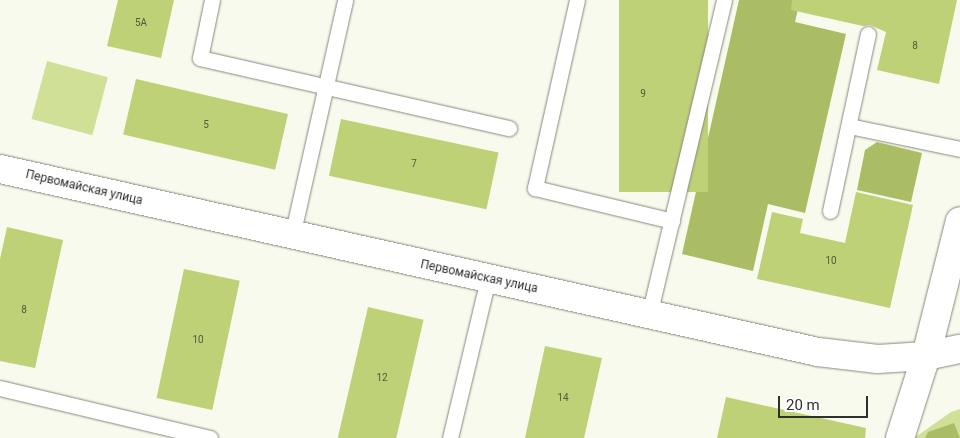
<!DOCTYPE html>
<meta charset="utf-8">
<style>
body{margin:0}
#map{position:relative;width:960px;height:438px;overflow:hidden;background:#f7faed;font-family:Roboto,sans-serif}
div>[style]{position:absolute}
.green>*{inset:0;background:#d0e096;transform-origin:0 0}
.forest>*{inset:0;background:#abbd64}
.building>*{inset:0;background:#bfd177;transform-origin:0 0}
.roads{filter:drop-shadow(0 0 1px #86897d) drop-shadow(0 0 1px #86897d)}
.lane>*{height:15px;margin:-7.5px;padding:0 7.5px;transform-origin:7.5px;border-radius:7.5px;background:#fff}
.street>*{height:28px;margin:-14px;padding:0 14px;transform-origin:14px;border-radius:14px;background:#fff}
.secondary>*{height:28px;margin:-14px;padding:0 14px;transform-origin:14px;border-radius:14px;background:#fff}
span{translate:-50% -50%;white-space:nowrap;text-align:center;line-height:1.15;-webkit-text-stroke:4px #fff;paint-order:stroke}
.number-label{font-size:10px;color:#53583f}
.number-label span{-webkit-text-stroke-width:0}
.street-label{font-size:12px;color:#2f302c}
.scale{position:absolute;left:778px;top:396px;width:90px;height:22px;box-sizing:border-box;border:2px solid #2f302c;border-top:0;padding-left:6px;font-size:15px;line-height:18px;white-space:nowrap;color:#2f302c;-webkit-text-stroke:4px #fff;paint-order:stroke}
</style>
<div id="map">
<div class="green">
<i style="left:47px;top:61px;width:63px;height:60px;rotate:15deg"></i>
<i style="clip-path:polygon(960px 409px,960px 438px,914px 438px,951px 412px)"></i>
</div>
<div class="forest">
<i style="clip-path:polygon(739px 0,800px 0,795px 22px,846px 34px,805px 213px,768px 204px,753px 271px,682px 254px)"></i>
<i style="clip-path:polygon(877px 142px,922px 153px,911px 202px,857px 190px,865px 150px)"></i>
<i style="clip-path:polygon(954px 423px,960px 438px,925px 438px,928px 432px)"></i>
</div>
<div class="building">
<i style="clip-path:polygon(118px 0,174px 0,161px 58px,107px 46px)"></i>
<i style="left:619px;top:0;width:89px;height:192px"></i>
<i style="clip-path:polygon(792px 0,957px 0,939px 84px,877px 70px,886px 32px,870px 25px,863px 26px,791px 10px)"></i>
<i style="left:136px;top:79px;width:156px;height:57px;rotate:13deg"></i>
<i style="left:341px;top:119px;width:161px;height:58px;rotate:12deg"></i>
<i style="clip-path:polygon(856px 192px,913px 205px,890px 308px,757px 279px,772px 212px,803px 219px,800px 233px,845px 243px)"></i>
<i style="clip-path:polygon(7px 227px,63px 240px,35px 368px,0 361px,0 259px)"></i>
<i style="left:184px;top:269px;width:57px;height:132px;rotate:12deg"></i>
<i style="left:368px;top:307px;width:57px;height:134px;rotate:13deg"></i>
<i style="clip-path:polygon(545px 346px,602px 358px,584px 438px,525px 438px)"></i>
<i style="clip-path:polygon(726px 397px,866px 428px,865px 438px,717px 438px)"></i>
</div>
<div class="roads">
<div class="lane">
<i style="left:212px;top:0;width:59px;rotate:101.7deg"></i>
<i style="left:200px;top:58px;width:317px;rotate:12.8deg"></i>
<i style="left:577px;top:0;width:193px;rotate:102.6deg"></i>
<i style="left:535px;top:188px;width:141px;rotate:13.5deg"></i>
<i style="left:849px;top:126px;width:113px;rotate:11.7deg"></i>
<i style="left:830px;top:211px;width:181px;rotate:-77.9deg"></i>
<i style="left:292px;top:236px;width:242px;rotate:-77.3deg"></i>
<i style="left:649px;top:315px;width:324px;rotate:-76.6deg"></i>
<i style="left:0;top:388px;width:216px;rotate:13.4deg"></i>
<i style="left:450px;top:438px;width:163px;rotate:-76.6deg"></i>
</div>
<div class="street">
<i style="left:900px;top:438px;width:86px;rotate:-72.4deg"></i>
<i style="left:926px;top:356px;width:139px;rotate:-75.9deg"></i>
</div>
<div class="secondary">
<i style="left:0;top:169px;width:838px;rotate:12.61deg"></i>
<i style="left:818px;top:352px;width:60px;rotate:6.7deg"></i>
<i style="left:878px;top:359px;width:48px;rotate:-3.6deg"></i>
<i style="left:926px;top:356px;width:35px;rotate:-12deg"></i>
</div>
</div>
<div class="number-label">
<span style="left:141px;top:23px">5А</span>
<span style="left:915px;top:46px">8</span>
<span style="left:643px;top:94px">9</span>
<span style="left:206px;top:125px">5</span>
<span style="left:414px;top:164px">7</span>
<span style="left:831px;top:261px">10</span>
<span style="left:24px;top:310px">8</span>
<span style="left:198px;top:340px">10</span>
<span style="left:382px;top:378px">12</span>
<span style="left:563px;top:398px">14</span>
</div>
<div class="street-label">
<span style="left:84px;top:188px;rotate:13deg">Первомайская улица</span>
<span style="left:479px;top:277px;rotate:12deg">Первомайская улица</span>
</div>
<div class="scale">20 m</div>
</div>
